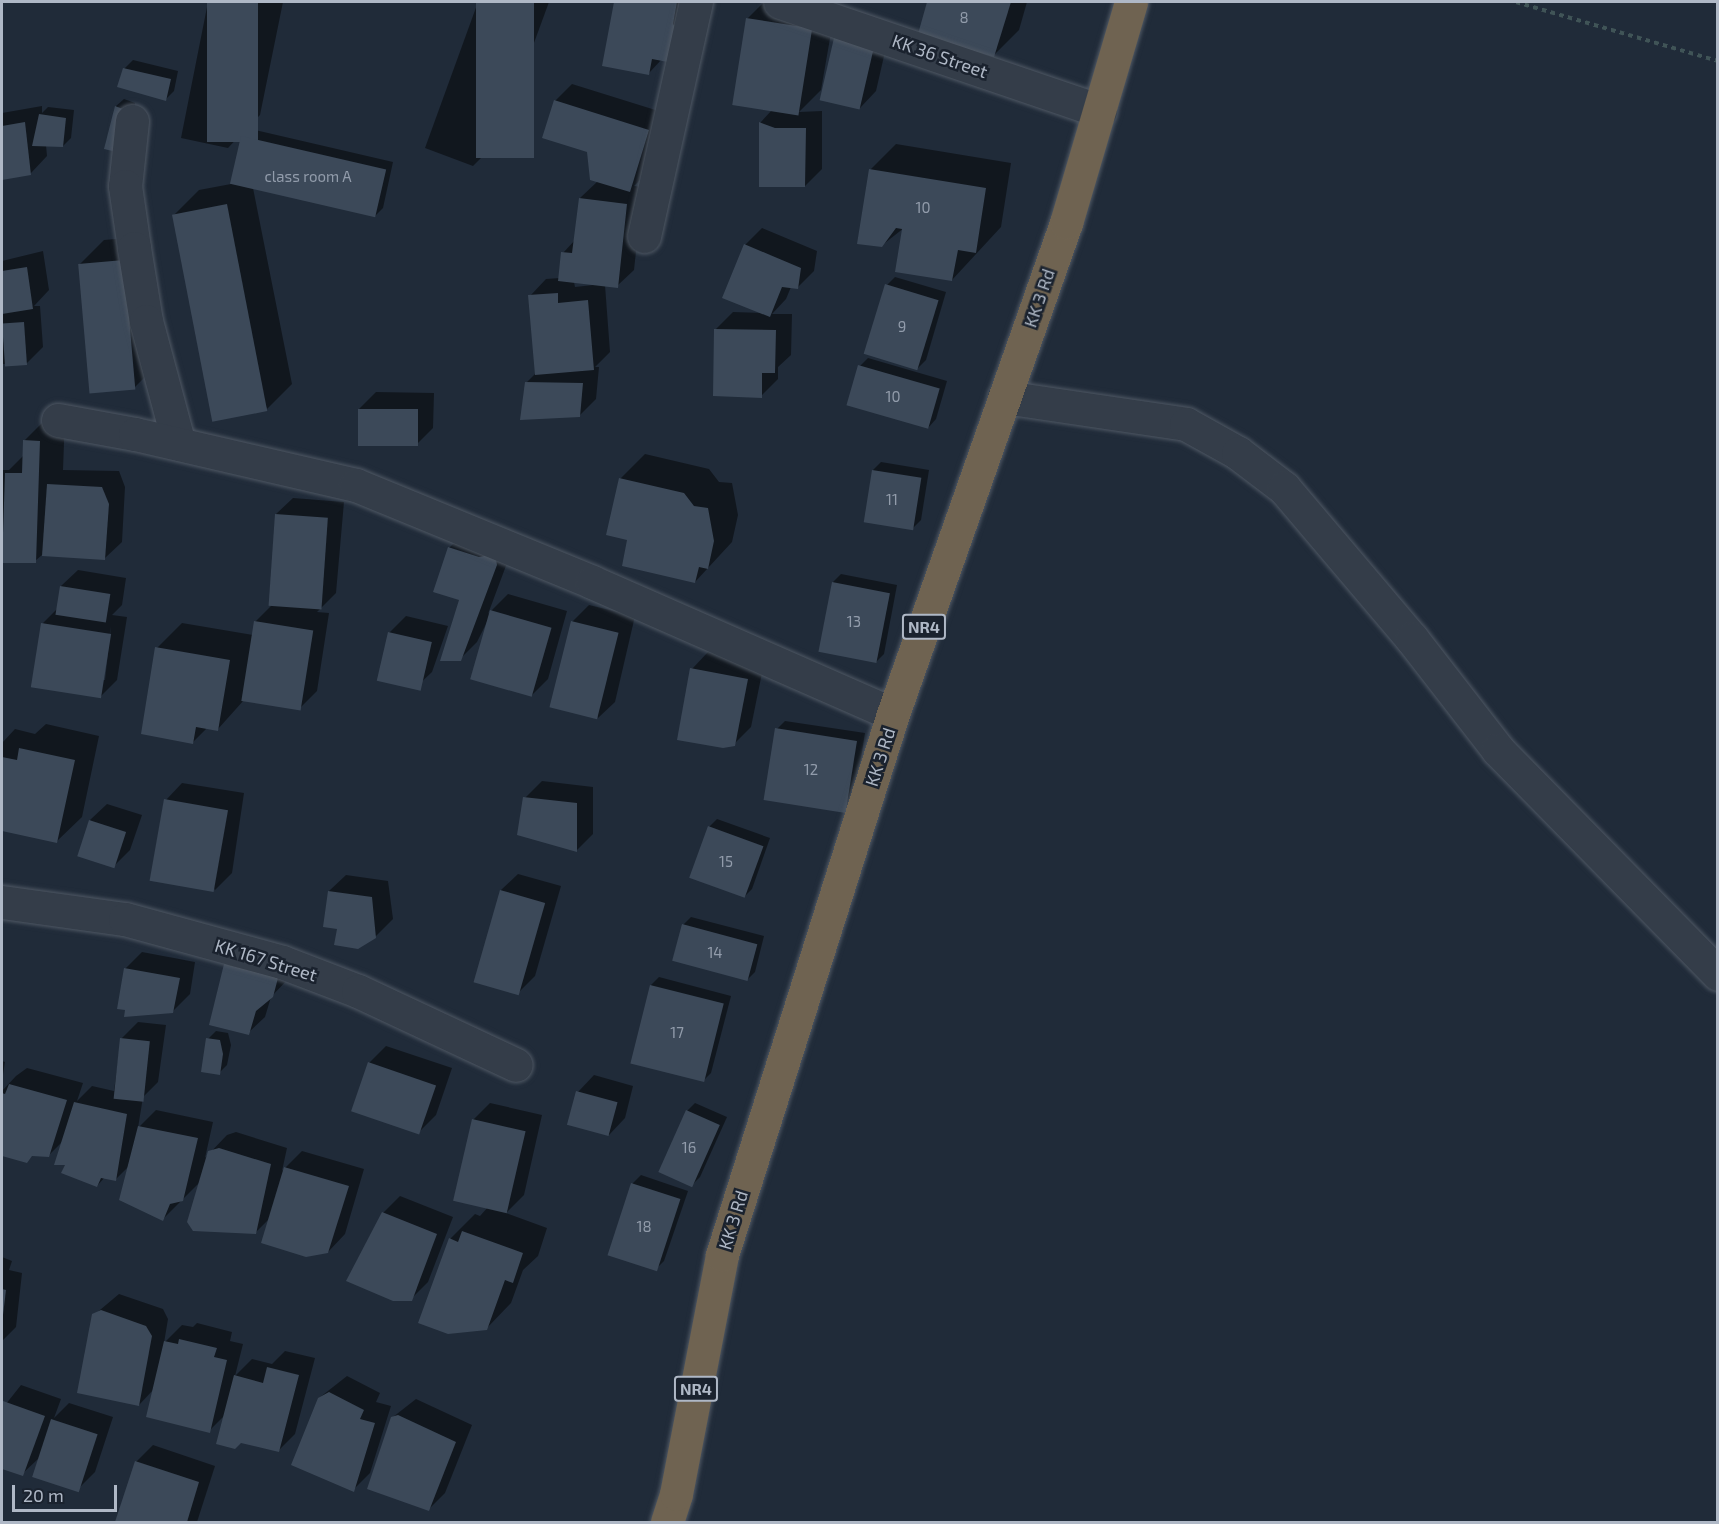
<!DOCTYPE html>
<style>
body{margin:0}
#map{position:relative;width:1719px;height:1524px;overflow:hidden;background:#202b39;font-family:"Exo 2",sans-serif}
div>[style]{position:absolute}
.shadow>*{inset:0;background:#0007}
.building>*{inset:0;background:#3c4959;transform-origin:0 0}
.path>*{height:4px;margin-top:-2px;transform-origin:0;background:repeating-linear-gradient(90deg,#405457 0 4.5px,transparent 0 9px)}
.roads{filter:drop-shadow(0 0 2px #4f5864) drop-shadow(0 0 2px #4f5864)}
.minor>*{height:33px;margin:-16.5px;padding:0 16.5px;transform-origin:16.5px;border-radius:16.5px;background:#343d49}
.highway>*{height:33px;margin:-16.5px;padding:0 16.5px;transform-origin:16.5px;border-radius:16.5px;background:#6f6351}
span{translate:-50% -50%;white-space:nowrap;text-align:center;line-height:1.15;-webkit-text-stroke:5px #1a222e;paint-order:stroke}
.number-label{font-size:15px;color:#929cab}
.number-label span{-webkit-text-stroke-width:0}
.shield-label span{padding:2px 4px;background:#1a222e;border:2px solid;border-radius:4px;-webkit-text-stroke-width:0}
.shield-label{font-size:16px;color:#afb8c6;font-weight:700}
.street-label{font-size:18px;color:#afb8c6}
.frame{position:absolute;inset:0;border:3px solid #afb8c6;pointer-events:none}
.scale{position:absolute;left:12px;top:1485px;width:105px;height:27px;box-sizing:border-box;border:3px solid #afb8c6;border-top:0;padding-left:8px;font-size:18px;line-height:21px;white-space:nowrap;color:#afb8c6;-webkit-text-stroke:4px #1a222e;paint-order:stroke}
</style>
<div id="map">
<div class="shadow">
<i style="clip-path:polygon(208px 2px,283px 2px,260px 115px,247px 128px,393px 162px,383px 208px,375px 216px,253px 188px,292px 384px,267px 409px,174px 215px,199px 190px,231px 184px,243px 132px,228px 148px,181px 138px)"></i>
<i style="clip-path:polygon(478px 2px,549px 2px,498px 141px,473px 166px,425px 148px)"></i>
<i style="clip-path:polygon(616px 2px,690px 2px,662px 59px,649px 73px,604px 64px)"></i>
<i style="clip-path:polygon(764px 2px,836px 4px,821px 90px,799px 112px,822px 111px,822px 169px,805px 186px,760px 123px,772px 110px,747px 19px)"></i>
<i style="clip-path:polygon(929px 2px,1027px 2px,1019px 30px,994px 55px,919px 33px)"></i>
<i style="clip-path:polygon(890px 30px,876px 91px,860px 108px,836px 38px)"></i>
<i style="clip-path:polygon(133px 60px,178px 71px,174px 91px,166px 99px,119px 86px,125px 68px)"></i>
<i style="clip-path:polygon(evenodd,572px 84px,665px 113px,646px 174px,634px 186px,643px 187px,634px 270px,617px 286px,605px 285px,610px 352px,595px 367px,599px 367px,596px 399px,579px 416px,526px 383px,536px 373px,530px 296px,546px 279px,560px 278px,563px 253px,575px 240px,580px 198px,598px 181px,589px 151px,555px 101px,572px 84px,574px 282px,593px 284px,593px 285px,575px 287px,574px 282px)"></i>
<i style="clip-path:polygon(124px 99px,135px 103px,128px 143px,106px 148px,116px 106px)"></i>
<i style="clip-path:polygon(42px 106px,42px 113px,48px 107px,74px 110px,71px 138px,63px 146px,46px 145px,47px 156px,31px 173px,2px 178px,2px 113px)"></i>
<i style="clip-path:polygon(896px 144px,1011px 163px,1001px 227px,952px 280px,904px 228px,881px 246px,870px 170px)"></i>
<i style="clip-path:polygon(762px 228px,817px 251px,814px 271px,798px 287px,791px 287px,786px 299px,772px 314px,792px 314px,791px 355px,778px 367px,778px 379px,761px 396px,716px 329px,733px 312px,763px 313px,745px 245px)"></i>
<i style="clip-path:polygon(149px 236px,160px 362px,135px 387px,79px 265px,104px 240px)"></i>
<i style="clip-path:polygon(43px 251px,49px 290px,34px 306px,40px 306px,43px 347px,26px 364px,2px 364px,2px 261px)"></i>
<i style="clip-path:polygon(895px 277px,946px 292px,926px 360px,918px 368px,887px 285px)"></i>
<i style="clip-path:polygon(868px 358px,947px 381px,936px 419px,928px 428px,860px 366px)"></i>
<i style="clip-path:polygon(376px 392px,434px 393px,433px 428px,416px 445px,359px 409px)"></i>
<i style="clip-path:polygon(49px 416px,65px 416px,63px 470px,119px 471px,125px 487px,122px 542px,105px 558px,42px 555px,35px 561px,2px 563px,2px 470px,9px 470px,24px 455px,24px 441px)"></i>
<i style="clip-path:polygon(645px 454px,709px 469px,719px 482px,732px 483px,738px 515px,732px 542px,695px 582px,629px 539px,620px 479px)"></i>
<i style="clip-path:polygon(881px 462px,929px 470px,921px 520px,913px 528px,873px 470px)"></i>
<i style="clip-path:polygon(293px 498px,344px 502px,336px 593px,317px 612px,329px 613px,317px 691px,300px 708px,244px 700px,218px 729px,208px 727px,193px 742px,157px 648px,182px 623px,253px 635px,255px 622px,272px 605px,276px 514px)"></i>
<i style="clip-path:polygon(466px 531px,513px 547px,488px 614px,508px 594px,567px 611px,548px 679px,531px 696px,489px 618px,477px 642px,460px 659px,461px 600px,449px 548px)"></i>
<i style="clip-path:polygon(evenodd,78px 570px,126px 578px,122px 605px,112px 615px,127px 617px,117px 680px,100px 697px,43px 623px,58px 608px,61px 586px,78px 570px,111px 626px,105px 680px,102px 680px,111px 626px)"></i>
<i style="clip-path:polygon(841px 574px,897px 585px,884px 654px,876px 662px,833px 582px)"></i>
<i style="clip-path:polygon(589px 605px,635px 616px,615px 702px,598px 718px,572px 622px)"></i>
<i style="clip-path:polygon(406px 616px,448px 626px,432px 672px,415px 688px,389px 633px)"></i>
<i style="clip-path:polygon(708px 652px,764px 663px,751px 727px,734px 744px,692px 669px)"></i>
<i style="clip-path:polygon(785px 721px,865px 733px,854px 803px,846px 811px,777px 729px)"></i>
<i style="clip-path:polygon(46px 724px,99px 736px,82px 817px,56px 842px,2px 830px,2px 743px,15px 729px,35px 734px)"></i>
<i style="clip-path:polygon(542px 781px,593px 787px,593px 834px,576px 851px,525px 798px)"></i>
<i style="clip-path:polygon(182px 783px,244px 793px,232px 873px,215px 890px,166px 800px)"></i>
<i style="clip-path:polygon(107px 804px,142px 815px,130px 850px,113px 867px,90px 820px)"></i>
<i style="clip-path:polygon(717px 819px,770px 838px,752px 889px,744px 897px,709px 827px)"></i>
<i style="clip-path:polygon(518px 874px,561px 886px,535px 976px,518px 993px,501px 890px)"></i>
<i style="clip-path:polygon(346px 875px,388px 881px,393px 919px,376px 936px,338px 928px,329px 891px)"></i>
<i style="clip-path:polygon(691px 917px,764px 936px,755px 972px,747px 980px,683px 925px)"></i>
<i style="clip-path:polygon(243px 948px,289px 978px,271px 997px,265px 1017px,248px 1033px,226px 965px)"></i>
<i style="clip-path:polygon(142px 952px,195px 962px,190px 994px,173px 1011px,125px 969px)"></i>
<i style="clip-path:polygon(659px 977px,731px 996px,711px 1073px,703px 1081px,651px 985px)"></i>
<i style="clip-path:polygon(138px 1022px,166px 1025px,158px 1082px,143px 1097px,138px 1128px,156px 1110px,213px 1122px,205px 1158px,227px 1135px,236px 1132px,287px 1148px,282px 1171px,302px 1151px,364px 1169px,345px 1234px,328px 1252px,271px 1217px,256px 1232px,201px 1181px,162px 1220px,129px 1166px,116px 1179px,105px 1177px,97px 1186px,67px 1164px,63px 1141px,48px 1156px,33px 1154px,27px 1161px,2px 1154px,2px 1091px,16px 1076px,27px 1068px,83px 1083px,77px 1101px,92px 1086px,114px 1091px,121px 1039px)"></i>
<i style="clip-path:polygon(216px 1031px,228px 1033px,231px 1045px,227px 1065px,219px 1073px,208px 1039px)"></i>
<i style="clip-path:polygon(386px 1046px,452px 1068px,436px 1115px,419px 1132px,369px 1063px)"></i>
<i style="clip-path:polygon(2px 1061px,5px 1062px,2px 1081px)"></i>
<i style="clip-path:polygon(594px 1075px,633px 1086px,625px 1118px,609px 1135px,578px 1092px)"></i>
<i style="clip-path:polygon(490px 1103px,542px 1115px,524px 1195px,506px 1213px,547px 1228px,538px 1256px,523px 1270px,511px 1303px,486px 1329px,450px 1239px,475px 1214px,480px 1216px,488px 1207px,473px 1120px)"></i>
<i style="clip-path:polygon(695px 1103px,727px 1117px,700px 1177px,692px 1185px,687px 1111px)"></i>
<i style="clip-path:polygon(641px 1175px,688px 1191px,664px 1261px,656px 1269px,609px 1254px,633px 1183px)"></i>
<i style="clip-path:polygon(400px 1196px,453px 1217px,428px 1282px,411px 1299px,383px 1213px)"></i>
<i style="clip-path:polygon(2px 1257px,12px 1261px,9px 1270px,22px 1273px,16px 1327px,2px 1341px)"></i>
<i style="clip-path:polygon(119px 1294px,163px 1309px,168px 1319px,164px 1343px,182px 1325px,193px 1327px,197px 1323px,232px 1332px,230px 1341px,243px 1344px,235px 1376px,252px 1359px,272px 1364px,285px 1351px,315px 1358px,295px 1434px,278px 1451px,225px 1415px,209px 1431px,154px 1389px,139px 1405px,94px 1315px)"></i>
<i style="clip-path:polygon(347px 1376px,380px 1393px,376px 1402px,391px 1406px,370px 1473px,353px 1490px,319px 1398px)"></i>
<i style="clip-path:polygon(21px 1385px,61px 1399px,54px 1418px,69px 1403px,113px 1417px,95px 1472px,78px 1489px,38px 1459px,22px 1474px,2px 1467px,2px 1409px)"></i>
<i style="clip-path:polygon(416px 1399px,472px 1425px,445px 1493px,428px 1510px,393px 1417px)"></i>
<i style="clip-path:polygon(153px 1445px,215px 1466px,197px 1522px,116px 1522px,136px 1462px)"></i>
</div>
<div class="building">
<i style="left:207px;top:2px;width:51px;height:140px"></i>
<i style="left:476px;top:2px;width:58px;height:156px"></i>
<i style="clip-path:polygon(614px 2px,677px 2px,673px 24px,679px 32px,673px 63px,652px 59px,649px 75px,602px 66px)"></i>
<i style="clip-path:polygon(927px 2px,1011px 2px,994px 57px,918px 34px)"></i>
<i style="left:746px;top:18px;width:67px;height:88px;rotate:9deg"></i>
<i style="left:834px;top:38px;width:41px;height:64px;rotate:13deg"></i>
<i style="clip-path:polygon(123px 68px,171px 79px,166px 101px,117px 87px)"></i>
<i style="clip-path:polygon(554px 100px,649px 130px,630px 192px,590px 180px,587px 152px,542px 138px)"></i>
<i style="clip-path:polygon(115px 106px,128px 111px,121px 153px,104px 149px)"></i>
<i style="clip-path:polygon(39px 114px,66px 118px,63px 147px,32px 146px)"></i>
<i style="clip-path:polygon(25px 122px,31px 175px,2px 180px,2px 126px)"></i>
<i style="clip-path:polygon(759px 122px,775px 128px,806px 128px,805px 187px,759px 187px)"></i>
<i style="left:241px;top:136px;width:149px;height:49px;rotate:13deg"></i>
<i style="clip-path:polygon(869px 169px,986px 188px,976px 253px,958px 250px,952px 281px,895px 272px,902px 229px,896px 228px,882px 247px,857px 244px)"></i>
<i style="clip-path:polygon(579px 198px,627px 204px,618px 288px,558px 281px,561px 252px,572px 253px)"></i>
<i style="left:227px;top:204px;width:211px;height:56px;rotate:79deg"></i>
<i style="clip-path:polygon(744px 244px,801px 268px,798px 289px,782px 287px,770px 317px,722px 298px)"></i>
<i style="left:124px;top:260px;width:130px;height:46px;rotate:85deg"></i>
<i style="clip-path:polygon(27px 267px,33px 309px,2px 314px,2px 271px)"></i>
<i style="left:885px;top:284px;width:56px;height:73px;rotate:17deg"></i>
<i style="clip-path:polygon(558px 293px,558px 303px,588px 300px,594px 370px,535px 375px,528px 295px)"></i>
<i style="left:24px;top:322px;width:43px;height:22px;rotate:86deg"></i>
<i style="clip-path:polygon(714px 329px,776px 330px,775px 373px,762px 373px,762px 398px,713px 396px)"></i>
<i style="left:858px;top:365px;width:85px;height:42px;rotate:16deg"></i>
<i style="clip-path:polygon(525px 382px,583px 383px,580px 417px,520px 420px)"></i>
<i style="left:358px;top:409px;width:60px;height:37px"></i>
<i style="clip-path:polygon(23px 440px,40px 441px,36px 563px,2px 563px,5px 473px,22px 473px)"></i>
<i style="left:872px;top:470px;width:50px;height:53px;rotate:9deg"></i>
<i style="clip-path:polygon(619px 478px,684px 493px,694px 506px,708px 508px,714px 541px,708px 569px,699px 567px,695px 583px,622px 566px,627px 540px,606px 535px)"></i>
<i style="clip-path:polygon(47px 484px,102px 487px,109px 504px,105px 560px,42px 556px)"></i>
<i style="left:275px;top:514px;width:53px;height:92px;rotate:4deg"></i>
<i style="clip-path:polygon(448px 547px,479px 557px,495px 554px,497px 565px,461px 661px,440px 661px,459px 600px,433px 592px)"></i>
<i style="left:832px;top:582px;width:59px;height:71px;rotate:11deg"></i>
<i style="left:60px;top:586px;width:51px;height:29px;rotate:9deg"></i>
<i style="left:490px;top:610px;width:64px;height:72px;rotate:16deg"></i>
<i style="left:254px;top:621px;width:60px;height:81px;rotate:9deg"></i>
<i style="left:571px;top:621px;width:49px;height:89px;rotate:14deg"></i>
<i style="left:41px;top:623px;width:71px;height:65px;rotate:9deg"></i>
<i style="left:388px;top:632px;width:45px;height:50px;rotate:13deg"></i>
<i style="clip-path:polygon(155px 647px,230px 660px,218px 731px,196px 727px,193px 744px,141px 734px)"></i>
<i style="clip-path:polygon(690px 668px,748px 679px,735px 746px,723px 748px,677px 740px)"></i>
<i style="left:775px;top:728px;width:83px;height:73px;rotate:9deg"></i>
<i style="clip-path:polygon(19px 748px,75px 760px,57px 843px,2px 831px,2px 757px,17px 760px)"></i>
<i style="clip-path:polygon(523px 797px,577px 803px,577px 852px,517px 835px)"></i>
<i style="left:164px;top:799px;width:65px;height:83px;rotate:10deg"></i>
<i style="left:89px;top:820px;width:39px;height:38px;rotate:18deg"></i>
<i style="left:708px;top:826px;width:59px;height:55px;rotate:20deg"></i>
<i style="left:500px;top:890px;width:47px;height:96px;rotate:16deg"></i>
<i style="clip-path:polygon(328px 891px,372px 897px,376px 938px,358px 949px,334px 945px,337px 929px,323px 927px)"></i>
<i style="left:682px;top:924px;width:78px;height:38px;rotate:15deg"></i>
<i style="clip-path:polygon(224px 964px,278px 978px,273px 997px,256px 1011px,249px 1035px,209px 1025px)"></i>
<i style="clip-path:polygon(124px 968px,180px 978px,173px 1013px,124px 1017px,125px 1010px,117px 1009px)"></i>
<i style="left:650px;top:985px;width:76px;height:81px;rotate:14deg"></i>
<i style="left:120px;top:1038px;width:30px;height:61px;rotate:6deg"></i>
<i style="clip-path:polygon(206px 1038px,220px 1040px,223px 1054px,220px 1075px,201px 1072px)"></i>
<i style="left:368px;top:1062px;width:72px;height:52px;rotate:19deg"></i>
<i style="clip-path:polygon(9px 1084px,67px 1100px,49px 1157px,32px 1156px,27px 1163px,2px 1156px,2px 1093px,5px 1094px)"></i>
<i style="left:576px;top:1091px;width:43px;height:35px;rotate:15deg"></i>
<i style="clip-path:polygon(74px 1102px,127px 1114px,116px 1181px,101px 1178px,97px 1187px,61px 1173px,65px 1165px,54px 1165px)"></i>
<i style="left:686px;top:1110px;width:37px;height:68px;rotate:24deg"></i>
<i style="left:472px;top:1119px;width:55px;height:84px;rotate:13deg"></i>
<i style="clip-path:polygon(138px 1126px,198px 1138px,183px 1201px,170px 1204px,163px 1221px,119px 1200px)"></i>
<i style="clip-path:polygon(219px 1148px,271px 1164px,256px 1234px,193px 1231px,187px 1222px,208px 1151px)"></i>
<i style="clip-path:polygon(284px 1167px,349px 1186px,328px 1253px,306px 1257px,261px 1243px)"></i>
<i style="left:631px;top:1183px;width:52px;height:76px;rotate:18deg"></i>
<i style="clip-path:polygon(382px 1212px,437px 1234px,412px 1301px,393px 1301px,346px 1281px)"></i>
<i style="clip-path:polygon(462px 1231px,523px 1253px,513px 1283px,505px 1280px,487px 1330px,448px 1334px,418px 1323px,449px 1238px,458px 1242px)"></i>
<i style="clip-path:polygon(2px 1289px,6px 1290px,3px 1315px,2px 1315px)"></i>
<i style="clip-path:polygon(101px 1310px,146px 1326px,152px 1336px,139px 1406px,77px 1393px,92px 1314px)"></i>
<i style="clip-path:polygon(179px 1339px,217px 1348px,214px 1357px,227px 1360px,210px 1433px,146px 1417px,164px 1341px,178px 1344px)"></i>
<i style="clip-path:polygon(267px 1367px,299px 1375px,279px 1452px,241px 1443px,235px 1449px,216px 1444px,234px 1375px,263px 1383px)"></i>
<i style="clip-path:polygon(329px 1392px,364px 1410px,360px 1419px,375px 1423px,354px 1492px,291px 1465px,318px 1398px)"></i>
<i style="clip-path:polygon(3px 1401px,45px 1416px,23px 1476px,2px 1469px)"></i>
<i style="clip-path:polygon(398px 1415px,456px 1442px,429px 1511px,367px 1489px,391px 1417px)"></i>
<i style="left:51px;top:1419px;width:49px;height:61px;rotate:18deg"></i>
<i style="clip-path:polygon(135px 1461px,199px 1482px,187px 1522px,115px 1522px)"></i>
</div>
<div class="path">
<i style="left:1516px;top:2px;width:210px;rotate:16.3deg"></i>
</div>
<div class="roads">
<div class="minor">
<i style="left:780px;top:2px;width:338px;rotate:18.8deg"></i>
<i style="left:132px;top:121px;width:65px;rotate:96.1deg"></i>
<i style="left:125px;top:186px;width:63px;rotate:81.7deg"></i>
<i style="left:134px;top:248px;width:74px;rotate:80.7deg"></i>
<i style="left:146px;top:321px;width:127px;rotate:75deg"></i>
<i style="left:644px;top:236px;width:240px;rotate:-77.5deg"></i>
<i style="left:1004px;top:397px;width:184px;rotate:8.4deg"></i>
<i style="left:1186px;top:424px;width:60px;rotate:29.1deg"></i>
<i style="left:1238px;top:453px;width:58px;rotate:37.3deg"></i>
<i style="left:1284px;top:488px;width:198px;rotate:49.7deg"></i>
<i style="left:1412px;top:639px;width:140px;rotate:52.2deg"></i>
<i style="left:1498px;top:750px;width:314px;rotate:45.5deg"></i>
<i style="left:58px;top:420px;width:78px;rotate:10.3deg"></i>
<i style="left:135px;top:434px;width:227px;rotate:13deg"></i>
<i style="left:356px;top:485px;width:255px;rotate:22.3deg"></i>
<i style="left:592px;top:582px;width:329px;rotate:23.7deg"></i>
<i style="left:2px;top:902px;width:124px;rotate:7.9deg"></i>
<i style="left:125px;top:919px;width:163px;rotate:15.3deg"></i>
<i style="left:282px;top:962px;width:81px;rotate:20.9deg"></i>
<i style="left:358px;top:991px;width:174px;rotate:25.1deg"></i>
</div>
<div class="highway">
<i style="left:667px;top:1522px;width:29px;rotate:-72deg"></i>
<i style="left:676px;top:1494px;width:243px;rotate:-79.1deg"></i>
<i style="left:722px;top:1255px;width:567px;rotate:-72.46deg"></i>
<i style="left:893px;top:714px;width:521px;rotate:-70.59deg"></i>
<i style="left:1066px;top:223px;width:230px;rotate:-73.6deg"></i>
</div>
</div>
<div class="number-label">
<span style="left:964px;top:18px">8</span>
<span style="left:308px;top:177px">class room A</span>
<span style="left:923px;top:208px">10</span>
<span style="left:902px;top:327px">9</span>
<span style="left:893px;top:397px">10</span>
<span style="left:892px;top:500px">11</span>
<span style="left:854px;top:622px">13</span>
<span style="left:811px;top:770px">12</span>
<span style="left:726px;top:862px">15</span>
<span style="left:715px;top:953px">14</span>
<span style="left:677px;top:1033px">17</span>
<span style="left:689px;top:1148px">16</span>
<span style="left:644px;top:1227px">18</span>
</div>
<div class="shield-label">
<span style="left:924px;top:627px">NR4</span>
<span style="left:696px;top:1389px">NR4</span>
</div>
<div class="street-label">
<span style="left:940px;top:56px;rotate:19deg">KK 36 Street</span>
<span style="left:1039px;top:298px;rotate:-71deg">KK 3 Rd</span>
<span style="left:880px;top:757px;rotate:-72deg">KK 3 Rd</span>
<span style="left:266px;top:960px;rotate:17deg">KK 167 Street</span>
<span style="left:733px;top:1220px;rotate:-73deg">KK 3 Rd</span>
</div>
<div class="frame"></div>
<div class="scale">20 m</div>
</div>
